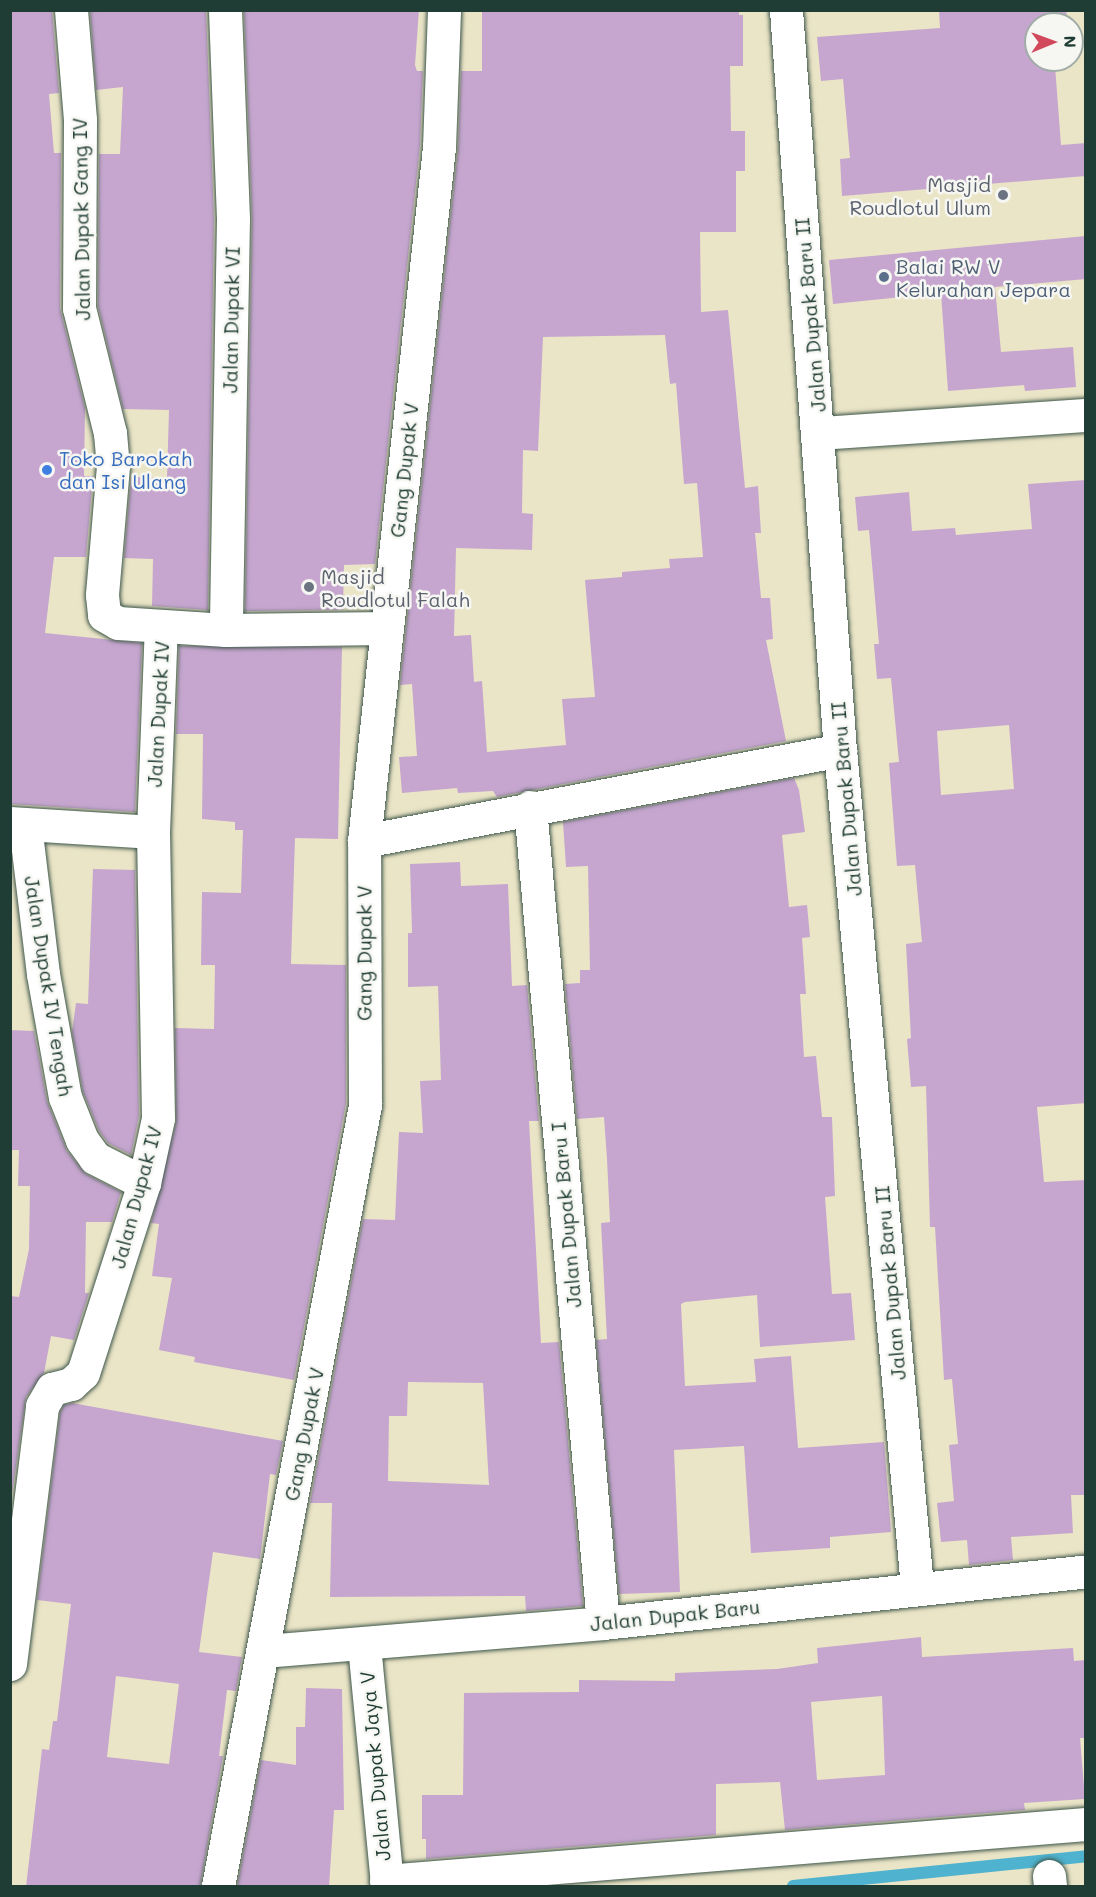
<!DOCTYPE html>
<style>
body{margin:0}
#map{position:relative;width:1096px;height:1897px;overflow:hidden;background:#ebe5c7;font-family:Mali,sans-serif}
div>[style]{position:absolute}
.stream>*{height:12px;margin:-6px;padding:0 6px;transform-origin:6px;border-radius:6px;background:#4fb2ce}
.building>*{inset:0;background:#c6a6cf}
.roads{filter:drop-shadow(0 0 2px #3e564a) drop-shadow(0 0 2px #3e564a)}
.minor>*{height:33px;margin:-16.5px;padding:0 16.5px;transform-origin:16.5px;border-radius:16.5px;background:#fff}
.dots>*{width:16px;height:16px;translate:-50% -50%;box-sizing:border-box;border:3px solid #f6f6f2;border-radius:50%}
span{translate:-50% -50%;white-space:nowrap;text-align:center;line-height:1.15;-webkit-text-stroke:5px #f6f6f2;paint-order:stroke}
.worship-label{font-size:20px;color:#5b616d}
.right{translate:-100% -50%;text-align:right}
.left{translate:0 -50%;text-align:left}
.street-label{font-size:20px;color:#1f3d34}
.service-label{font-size:20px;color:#4e5e75}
.shop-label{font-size:20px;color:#366cbe}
.frame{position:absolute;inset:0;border:12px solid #1f3d34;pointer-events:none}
.north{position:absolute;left:1024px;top:12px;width:60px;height:60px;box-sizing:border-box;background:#f6f6f2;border:2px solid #a0aca6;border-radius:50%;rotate:89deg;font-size:16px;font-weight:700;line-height:24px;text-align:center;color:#1f3d34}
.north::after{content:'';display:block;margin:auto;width:21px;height:27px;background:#d1495b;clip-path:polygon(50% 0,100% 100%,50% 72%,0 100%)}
</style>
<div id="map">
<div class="stream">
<i style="left:793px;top:1886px;width:295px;rotate:-5.8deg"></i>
</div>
<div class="building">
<i style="clip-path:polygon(10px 10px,52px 10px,59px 93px,49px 94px,54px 153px,61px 153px,60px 308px,85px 408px,84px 476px,93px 476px,86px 557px,54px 557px,45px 633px,142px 643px,135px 812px,10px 804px)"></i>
<i style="clip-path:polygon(90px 10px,206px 10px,214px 219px,208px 610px,152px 606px,153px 559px,124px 558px,131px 477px,167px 478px,169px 410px,123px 409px,98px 306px,99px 154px,120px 154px,123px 87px,96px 90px)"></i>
<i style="clip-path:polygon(244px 10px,419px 10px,415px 65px,417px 71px,423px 71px,420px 146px,375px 564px,344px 565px,343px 610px,245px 611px,252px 218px)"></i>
<i style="clip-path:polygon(evenodd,482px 10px,739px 10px,739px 15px,743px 15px,743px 66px,730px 66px,731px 131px,745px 131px,745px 171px,736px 171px,736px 232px,700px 232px,701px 312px,728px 310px,745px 488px,758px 486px,761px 533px,755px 533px,761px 598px,770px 598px,773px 639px,766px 640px,786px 741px,497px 797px,493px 791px,458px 793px,457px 788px,402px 793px,399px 757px,417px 756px,412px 684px,400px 685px,458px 149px,461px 71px,482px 71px,482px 10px,665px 335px,670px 384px,676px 383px,684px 484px,697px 483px,703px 557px,669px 559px,670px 568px,622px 572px,622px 577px,585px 580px,595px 697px,562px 699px,566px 745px,487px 752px,482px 681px,474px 682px,471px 635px,454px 636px,456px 548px,532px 550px,533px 514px,522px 513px,523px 450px,538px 451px,543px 337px,665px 335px)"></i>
<i style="clip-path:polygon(939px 10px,1066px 10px,1068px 24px,1036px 24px,1036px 60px,1071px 60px,1071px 64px,1055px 66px,1061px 145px,1086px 143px,1086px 176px,842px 196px,840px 159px,850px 158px,843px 79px,821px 81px,817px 37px,940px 28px)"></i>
<i style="clip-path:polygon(1086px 236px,1086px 279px,995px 287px,1001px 352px,1073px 347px,1076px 387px,1025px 391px,1024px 385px,948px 391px,941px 293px,833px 304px,829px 260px)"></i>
<i style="clip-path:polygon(evenodd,1086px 480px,1086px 1103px,1037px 1107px,1044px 1182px,1086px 1180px,1086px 1495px,1071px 1495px,1073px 1533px,1011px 1537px,1013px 1560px,969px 1565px,967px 1540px,941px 1542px,937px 1503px,954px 1501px,949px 1445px,958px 1444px,952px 1379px,944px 1380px,935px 1227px,930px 1227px,926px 1086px,911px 1087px,907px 1039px,911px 1038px,906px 944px,922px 942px,915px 865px,897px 866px,889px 763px,899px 762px,891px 678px,877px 679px,874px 644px,879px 644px,869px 530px,858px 531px,855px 497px,909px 492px,912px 531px,955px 528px,956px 535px,1032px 529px,1028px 484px,1086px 480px,1009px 725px,1014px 789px,941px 795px,937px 731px,1009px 725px)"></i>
<i style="clip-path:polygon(179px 646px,342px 647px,338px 839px,295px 838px,291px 964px,346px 965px,346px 1103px,294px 1380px,194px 1362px,195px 1357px,159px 1350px,172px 1278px,152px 1276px,159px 1224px,151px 1223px,176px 1122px,175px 1028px,214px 1029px,215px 965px,201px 965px,202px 892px,241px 893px,243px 830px,235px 830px,235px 822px,202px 819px,203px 734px,176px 734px)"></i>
<i style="clip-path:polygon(794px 778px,799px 790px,805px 832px,782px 835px,789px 907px,807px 905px,810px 937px,802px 938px,806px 994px,800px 994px,804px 1057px,816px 1056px,822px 1117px,832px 1117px,835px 1196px,825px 1197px,832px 1294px,851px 1293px,855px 1340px,760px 1347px,757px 1295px,685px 1302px,681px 1304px,685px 1386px,756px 1382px,754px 1359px,791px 1356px,798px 1448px,884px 1442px,891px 1532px,830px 1537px,830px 1548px,751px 1553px,744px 1446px,674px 1450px,680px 1592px,619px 1594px,596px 1340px,607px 1339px,601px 1223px,610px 1222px,607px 1159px,604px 1117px,577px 1119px,565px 984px,580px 983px,580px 970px,590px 970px,588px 866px,566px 867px,563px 822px)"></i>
<i style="clip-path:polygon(evenodd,460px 862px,461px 886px,508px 884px,512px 986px,527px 985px,539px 1121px,529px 1121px,541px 1343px,559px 1342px,583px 1606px,526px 1611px,525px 1596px,330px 1597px,332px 1503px,310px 1503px,363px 1219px,395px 1220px,399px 1132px,423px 1133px,420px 1081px,441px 1080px,438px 986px,408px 987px,408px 933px,412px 933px,410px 864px,460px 862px,408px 1382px,483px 1383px,489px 1485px,388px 1481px,389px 1416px,407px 1416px,408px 1382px)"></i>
<i style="clip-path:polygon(93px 869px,135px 870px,139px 1116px,131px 1155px,108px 1143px,99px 1131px,83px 1092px,72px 1032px,76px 1003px,88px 1004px)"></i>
<i style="clip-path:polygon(10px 1030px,34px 1031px,47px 1101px,67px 1151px,86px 1174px,121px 1192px,112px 1222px,86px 1222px,85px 1293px,89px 1293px,74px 1340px,51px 1336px,44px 1373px,26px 1397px,10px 1508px,10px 1296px,19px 1297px,29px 1249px,30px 1186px,18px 1186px,19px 1150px,10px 1150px)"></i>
<i style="clip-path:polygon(evenodd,72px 1403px,283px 1441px,276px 1475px,270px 1474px,260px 1559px,213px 1552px,199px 1652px,242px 1657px,236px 1691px,227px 1690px,219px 1756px,223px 1756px,200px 1887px,26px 1887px,42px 1749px,49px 1750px,53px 1721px,57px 1721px,71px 1604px,37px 1600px,60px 1412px,64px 1405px,72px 1403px,116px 1676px,179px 1684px,169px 1764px,107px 1757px,116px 1676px)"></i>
<i style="clip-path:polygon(evenodd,921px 1637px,922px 1657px,1073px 1648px,1074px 1661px,1086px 1660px,1086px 1738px,1080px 1738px,1085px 1799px,1024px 1803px,1025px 1810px,785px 1830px,780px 1782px,716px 1784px,716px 1835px,426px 1859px,426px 1839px,422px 1839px,422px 1795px,463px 1795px,464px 1693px,579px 1692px,579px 1680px,675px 1681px,675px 1673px,777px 1669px,818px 1663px,817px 1648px,921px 1637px,882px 1696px,885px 1775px,817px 1780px,811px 1702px,882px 1696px)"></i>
<i style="clip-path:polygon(306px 1688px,342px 1689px,344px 1810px,334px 1810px,329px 1887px,237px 1887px,261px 1760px,296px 1765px,296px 1727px,305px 1727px)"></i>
</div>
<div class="roads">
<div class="minor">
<i style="left:71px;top:10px;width:110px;rotate:85.3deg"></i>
<i style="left:80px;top:120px;width:188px;rotate:90.3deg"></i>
<i style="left:79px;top:308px;width:129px;rotate:76.1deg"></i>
<i style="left:110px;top:433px;width:33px;rotate:85deg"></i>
<i style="left:113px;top:466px;width:129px;rotate:94.9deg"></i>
<i style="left:102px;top:595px;width:20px;rotate:84deg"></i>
<i style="left:104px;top:615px;width:16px;rotate:30deg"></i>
<i style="left:118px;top:623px;width:108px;rotate:3.7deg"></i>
<i style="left:226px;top:630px;width:161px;rotate:-0.7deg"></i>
<i style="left:225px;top:10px;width:209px;rotate:87.8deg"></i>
<i style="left:233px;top:219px;width:411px;rotate:91deg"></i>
<i style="left:786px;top:10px;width:742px;rotate:85.83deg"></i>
<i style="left:840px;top:750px;width:841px;rotate:84.74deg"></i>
<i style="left:820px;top:433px;width:267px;rotate:-3.9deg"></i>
<i style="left:530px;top:807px;width:819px;rotate:84.89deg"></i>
<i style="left:10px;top:823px;width:143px;rotate:3.6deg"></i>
<i style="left:25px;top:825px;width:150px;rotate:83.1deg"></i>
<i style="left:43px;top:974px;width:125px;rotate:79.9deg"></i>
<i style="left:65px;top:1097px;width:46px;rotate:68.4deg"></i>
<i style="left:82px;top:1140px;width:22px;rotate:54deg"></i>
<i style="left:95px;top:1158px;width:55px;rotate:27deg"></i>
<i style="left:364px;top:841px;width:485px;rotate:-10.8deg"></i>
<i style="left:364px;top:1645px;width:242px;rotate:84.5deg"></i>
<i style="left:264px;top:1651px;width:340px;rotate:-4.7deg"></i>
<i style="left:603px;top:1623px;width:486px;rotate:-6.1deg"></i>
<i style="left:10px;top:1664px;width:260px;rotate:-82.9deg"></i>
<i style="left:42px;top:1406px;width:20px;rotate:-60deg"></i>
<i style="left:52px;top:1389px;width:20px;rotate:-15deg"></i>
<i style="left:71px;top:1384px;width:16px;rotate:-43deg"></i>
<i style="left:83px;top:1373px;width:200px;rotate:-72.2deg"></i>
<i style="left:144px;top:1183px;width:66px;rotate:-77.8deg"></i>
<i style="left:158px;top:1118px;width:286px;rotate:-91deg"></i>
<i style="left:153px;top:832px;width:205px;rotate:-87.8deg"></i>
<i style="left:1049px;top:1876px;width:10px;rotate:84deg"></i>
<i style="left:386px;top:1881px;width:702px;rotate:-4.66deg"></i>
<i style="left:218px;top:1886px;width:795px;rotate:-79.34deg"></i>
<i style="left:365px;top:1105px;width:264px;rotate:-90.2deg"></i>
<i style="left:364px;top:841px;width:698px;rotate:-83.83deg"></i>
<i style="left:439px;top:147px;width:137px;rotate:-87.9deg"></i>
</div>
</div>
<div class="dots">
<i style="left:1003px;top:195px;background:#6b7280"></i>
<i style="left:884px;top:277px;background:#5c6f8a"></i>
<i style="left:47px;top:470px;background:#3f7fe0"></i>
<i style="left:309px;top:587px;background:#6b7280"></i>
</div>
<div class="worship-label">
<span class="right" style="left:991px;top:196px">Masjid<br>Roudlotul Ulum</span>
<span class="left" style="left:321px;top:588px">Masjid<br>Roudlotul Falah</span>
</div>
<div class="street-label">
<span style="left:81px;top:219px;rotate:-91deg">Jalan Dupak Gang IV</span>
<span style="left:810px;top:315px;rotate:-95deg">Jalan Dupak Baru II</span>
<span style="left:231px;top:320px;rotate:-89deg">Jalan Dupak VI</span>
<span style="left:404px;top:470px;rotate:-84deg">Gang Dupak V</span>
<span style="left:158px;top:714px;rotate:-87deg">Jalan Dupak IV</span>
<span style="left:846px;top:799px;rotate:-95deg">Jalan Dupak Baru II</span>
<span style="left:364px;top:953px;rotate:-90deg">Gang Dupak V</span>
<span style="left:49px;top:986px;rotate:81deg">Jalan Dupak IV Tengah</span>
<span style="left:136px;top:1197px;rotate:-75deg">Jalan Dupak IV</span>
<span style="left:566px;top:1215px;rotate:-95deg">Jalan Dupak Baru I</span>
<span style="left:890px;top:1283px;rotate:-95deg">Jalan Dupak Baru II</span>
<span style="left:304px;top:1434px;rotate:-79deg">Gang Dupak V</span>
<span style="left:675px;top:1615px;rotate:-6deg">Jalan Dupak Baru</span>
<span style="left:375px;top:1766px;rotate:-95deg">Jalan Dupak Jaya V</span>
</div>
<div class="service-label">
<span class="left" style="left:896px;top:278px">Balai RW V<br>Kelurahan Jepara</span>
</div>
<div class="shop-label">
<span class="left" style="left:59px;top:470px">Toko Barokah<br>dan Isi Ulang</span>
</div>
<div class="frame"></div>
<div class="north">N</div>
</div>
